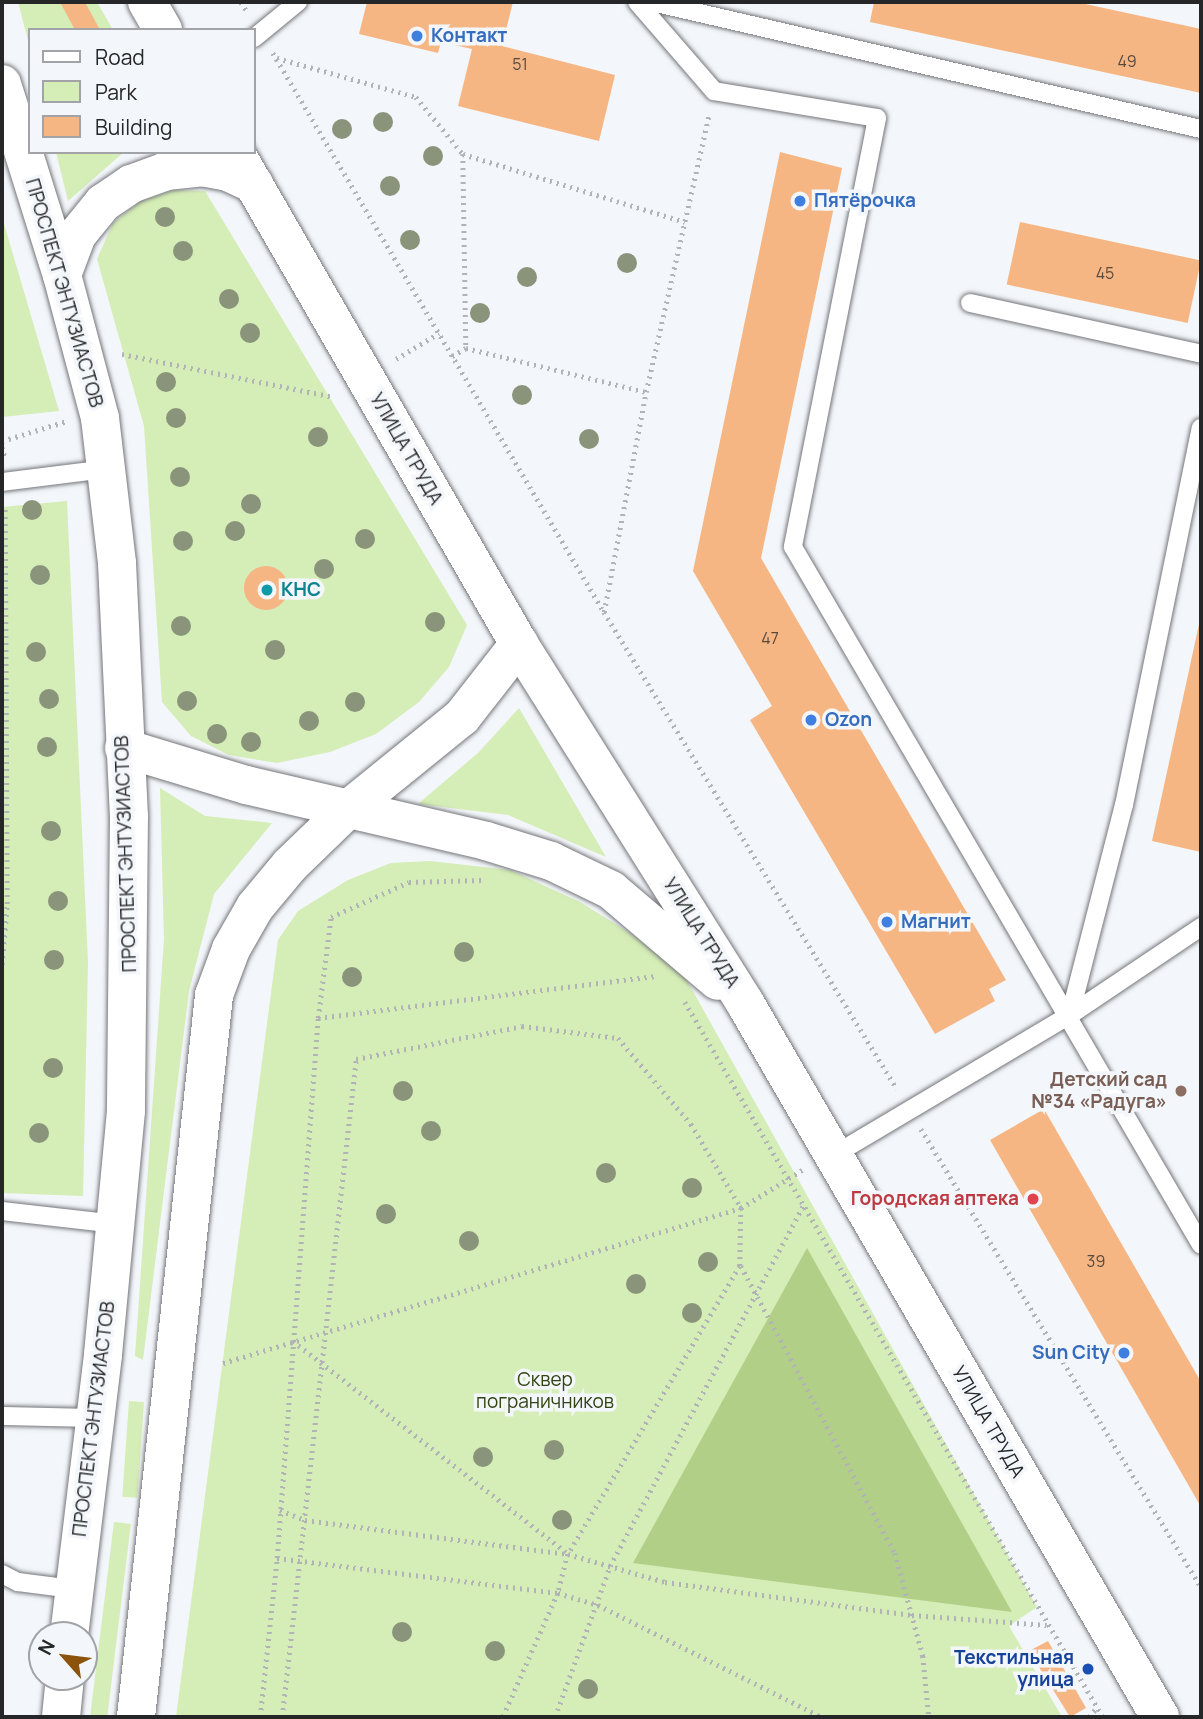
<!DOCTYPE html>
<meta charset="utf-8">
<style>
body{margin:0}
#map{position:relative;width:1203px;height:1719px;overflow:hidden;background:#f3f6fa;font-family:Manrope,sans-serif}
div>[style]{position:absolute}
.green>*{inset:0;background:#d5edb6;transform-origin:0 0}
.forest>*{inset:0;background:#b2cf88}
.building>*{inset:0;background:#f6b683;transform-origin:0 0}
.round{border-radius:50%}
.path>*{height:4.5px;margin-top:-2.25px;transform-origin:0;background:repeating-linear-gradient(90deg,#b1b3b6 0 2px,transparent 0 7px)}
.roads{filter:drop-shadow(0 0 2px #74767a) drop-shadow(0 0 2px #74767a)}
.lane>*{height:18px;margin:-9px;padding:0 9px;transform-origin:9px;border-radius:9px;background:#fff}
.secondary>*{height:38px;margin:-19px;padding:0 19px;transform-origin:19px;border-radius:19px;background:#fff}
.trees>*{width:20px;height:20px;margin:-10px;border-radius:50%;background:#89947a}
.dots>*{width:19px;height:19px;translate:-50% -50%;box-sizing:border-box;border:4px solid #f3f6fa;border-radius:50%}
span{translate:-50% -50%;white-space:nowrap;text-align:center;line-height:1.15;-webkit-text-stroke:7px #f3f6fa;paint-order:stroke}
.number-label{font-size:16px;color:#594a3e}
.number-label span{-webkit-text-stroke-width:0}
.shop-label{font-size:19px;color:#366cbe;font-weight:700}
.left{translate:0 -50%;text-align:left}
.right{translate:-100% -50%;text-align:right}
.street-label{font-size:19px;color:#252627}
.culture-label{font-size:19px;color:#0d838f;font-weight:700}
.education-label{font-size:19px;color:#785e54;font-weight:700}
.health-label{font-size:19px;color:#be3a42;font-weight:700}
.park-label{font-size:19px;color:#324411}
.transit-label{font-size:19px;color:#164399;font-weight:700}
.frame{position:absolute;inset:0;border:4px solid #252627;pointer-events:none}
.legend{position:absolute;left:28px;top:28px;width:228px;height:126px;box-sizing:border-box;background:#f3f6fa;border:2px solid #a1a3a6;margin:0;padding:9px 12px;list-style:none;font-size:21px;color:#252627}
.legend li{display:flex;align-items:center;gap:14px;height:35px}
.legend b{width:35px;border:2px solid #a1a3a6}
.north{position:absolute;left:28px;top:1621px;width:70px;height:70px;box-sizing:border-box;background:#f3f6fa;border:2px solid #a1a3a6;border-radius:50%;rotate:298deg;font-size:19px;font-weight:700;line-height:28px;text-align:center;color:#252627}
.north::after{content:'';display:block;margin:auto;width:24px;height:32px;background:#8c530a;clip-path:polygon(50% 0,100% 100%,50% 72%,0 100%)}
</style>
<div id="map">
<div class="green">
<i style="clip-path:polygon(18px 2px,97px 2px,113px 30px,30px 30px,30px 48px)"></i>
<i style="clip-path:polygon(56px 152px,124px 152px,68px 201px)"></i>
<i style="clip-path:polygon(174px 190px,205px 191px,467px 625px,449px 667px,419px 702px,376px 734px,330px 752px,277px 763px,229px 755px,191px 736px,162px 702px,144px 426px,97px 259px,113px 223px,141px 201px)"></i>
<i style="clip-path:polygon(2px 217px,59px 411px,2px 417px)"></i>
<i style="clip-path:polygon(67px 501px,88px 963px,83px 1196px,2px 1193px,2px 507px)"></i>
<i style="clip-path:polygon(519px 708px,606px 857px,508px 815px,418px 804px,478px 753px)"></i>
<i style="clip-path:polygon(160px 788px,205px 816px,272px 823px,214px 894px,189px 991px,143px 1360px,135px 1356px,164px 939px)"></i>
<i style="clip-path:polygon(430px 861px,510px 870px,580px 902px,633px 935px,685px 977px,1037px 1607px,1009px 1626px,1062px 1717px,176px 1717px,278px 940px,298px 911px,348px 880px,391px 863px)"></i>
<i style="left:129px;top:1401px;width:15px;height:96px;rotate:4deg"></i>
<i style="left:114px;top:1522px;width:17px;height:196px;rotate:7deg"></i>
</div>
<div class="forest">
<i style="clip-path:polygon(807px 1248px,1012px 1612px,633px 1563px)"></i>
</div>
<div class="building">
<i style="clip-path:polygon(60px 2px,85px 2px,100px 30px,75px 30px)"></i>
<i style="clip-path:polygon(367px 2px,513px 2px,502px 46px,615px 75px,599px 141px,458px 106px,472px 49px,441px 42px,438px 53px,359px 34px)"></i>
<i style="clip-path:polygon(874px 2px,1076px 2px,1201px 29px,1201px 93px,870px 22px)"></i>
<i style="clip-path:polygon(780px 152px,842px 168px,761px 558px,1006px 980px,989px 989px,995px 1001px,935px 1034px,750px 720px,772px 706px,693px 571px)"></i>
<i style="left:1020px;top:222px;width:185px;height:64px;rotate:12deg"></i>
<i class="round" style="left:244px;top:566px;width:44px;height:44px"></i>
<i style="clip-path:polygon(1201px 615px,1201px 852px,1152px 841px)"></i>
<i style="clip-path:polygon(1044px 1109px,1201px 1382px,1201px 1507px,990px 1140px)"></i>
<i style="clip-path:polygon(1048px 1641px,1086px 1708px,1070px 1717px,1029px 1651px)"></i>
</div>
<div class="path">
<i style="left:241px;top:2px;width:13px;rotate:58deg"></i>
<i style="left:273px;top:53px;width:650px;rotate:59.37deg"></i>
<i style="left:604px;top:612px;width:560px;rotate:58.44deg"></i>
<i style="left:277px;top:58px;width:144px;rotate:15.7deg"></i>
<i style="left:416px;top:97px;width:74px;rotate:50.5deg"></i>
<i style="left:463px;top:154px;width:232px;rotate:17deg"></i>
<i style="left:463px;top:154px;width:194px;rotate:89.1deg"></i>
<i style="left:122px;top:354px;width:216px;rotate:11.5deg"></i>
<i style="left:452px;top:356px;width:16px;rotate:-30deg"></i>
<i style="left:466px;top:348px;width:185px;rotate:13.7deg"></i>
<i style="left:396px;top:359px;width:50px;rotate:-31.2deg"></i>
<i style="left:2px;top:441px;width:68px;rotate:-17.1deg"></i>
<i style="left:2px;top:447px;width:10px;rotate:73deg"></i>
<i style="left:604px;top:612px;width:224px;rotate:-79.2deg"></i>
<i style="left:646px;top:392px;width:284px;rotate:-77.2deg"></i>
<i style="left:2px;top:965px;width:61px;rotate:-85.3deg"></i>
<i style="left:7px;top:904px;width:397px;rotate:-90.3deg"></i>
<i style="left:685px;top:1002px;width:828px;rotate:59.69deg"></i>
<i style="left:318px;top:1018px;width:342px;rotate:-7.1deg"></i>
<i style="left:921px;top:1129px;width:537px;rotate:58.56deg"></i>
<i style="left:741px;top:1266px;width:326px;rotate:61.8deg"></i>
<i style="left:895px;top:1553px;width:107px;rotate:74.8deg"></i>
<i style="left:923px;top:1656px;width:61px;rotate:84.4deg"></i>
<i style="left:293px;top:1341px;width:345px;rotate:37.7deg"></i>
<i style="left:223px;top:1363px;width:541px;rotate:-16.66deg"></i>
<i style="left:741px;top:1208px;width:72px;rotate:-31.9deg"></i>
<i style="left:280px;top:1510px;width:27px;rotate:22deg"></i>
<i style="left:305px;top:1520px;width:265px;rotate:7.4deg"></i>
<i style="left:568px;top:1554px;width:101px;rotate:16.1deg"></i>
<i style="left:665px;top:1582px;width:249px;rotate:7.6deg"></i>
<i style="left:912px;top:1615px;width:135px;rotate:4.2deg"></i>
<i style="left:277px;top:1558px;width:283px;rotate:7.1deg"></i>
<i style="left:558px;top:1593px;width:42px;rotate:16.7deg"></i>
<i style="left:598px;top:1605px;width:250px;rotate:26.6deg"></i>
<i style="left:260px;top:1717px;width:160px;rotate:-83.9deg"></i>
<i style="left:277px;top:1558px;width:542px;rotate:-85.66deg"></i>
<i style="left:318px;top:1018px;width:102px;rotate:-82.7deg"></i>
<i style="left:331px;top:917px;width:85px;rotate:-24.2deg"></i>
<i style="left:409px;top:882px;width:73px;rotate:-1.6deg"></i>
<i style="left:282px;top:1717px;width:662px;rotate:-83.58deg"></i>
<i style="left:356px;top:1059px;width:169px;rotate:-11.2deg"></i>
<i style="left:522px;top:1026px;width:97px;rotate:7.1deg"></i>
<i style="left:618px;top:1038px;width:113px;rotate:49.7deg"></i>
<i style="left:691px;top:1124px;width:98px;rotate:59.2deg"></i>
<i style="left:741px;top:1208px;width:58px;rotate:91deg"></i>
<i style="left:740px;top:1266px;width:335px;rotate:120.8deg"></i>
<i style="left:568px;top:1554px;width:40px;rotate:104.4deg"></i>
<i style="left:558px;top:1593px;width:136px;rotate:113.9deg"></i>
<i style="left:555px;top:1717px;width:161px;rotate:-70deg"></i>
<i style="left:610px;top:1566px;width:411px;rotate:-61.8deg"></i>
<i style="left:1089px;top:1717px;width:13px;rotate:-51deg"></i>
</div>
<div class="roads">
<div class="lane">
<i style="left:637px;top:2px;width:118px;rotate:49.1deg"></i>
<i style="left:714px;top:91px;width:165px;rotate:9.4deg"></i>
<i style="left:877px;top:118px;width:437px;rotate:101.1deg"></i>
<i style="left:793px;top:547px;width:808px;rotate:59.69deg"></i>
<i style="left:652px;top:2px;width:563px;rotate:13.03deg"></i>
<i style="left:254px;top:38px;width:57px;rotate:-39.3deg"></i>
<i style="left:970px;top:303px;width:237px;rotate:12.4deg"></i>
<i style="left:2px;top:482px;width:105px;rotate:-7.1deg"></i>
<i style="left:1070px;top:1015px;width:158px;rotate:-33.9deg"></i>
<i style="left:834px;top:1155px;width:274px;rotate:-30.7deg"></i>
<i style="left:1070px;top:1015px;width:217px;rotate:-75.6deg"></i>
<i style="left:1124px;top:805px;width:385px;rotate:-78.5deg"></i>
<i style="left:2px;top:1211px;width:115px;rotate:6.5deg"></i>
<i style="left:2px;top:1416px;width:93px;rotate:1.2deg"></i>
<i style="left:2px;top:1574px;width:18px;rotate:27deg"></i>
<i style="left:18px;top:1582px;width:55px;rotate:7.3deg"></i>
</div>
<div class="secondary">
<i style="left:147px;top:2px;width:32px;rotate:60deg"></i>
<i style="left:2px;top:84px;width:200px;rotate:72.6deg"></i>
<i style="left:62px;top:275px;width:148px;rotate:75.1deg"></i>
<i style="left:100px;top:418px;width:146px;rotate:83.3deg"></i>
<i style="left:117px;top:563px;width:253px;rotate:87.3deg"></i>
<i style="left:129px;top:816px;width:295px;rotate:90.6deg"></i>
<i style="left:126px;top:1111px;width:245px;rotate:95.4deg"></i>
<i style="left:103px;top:1355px;width:282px;rotate:96.9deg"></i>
<i style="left:235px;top:152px;width:568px;rotate:60deg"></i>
<i style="left:519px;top:644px;width:424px;rotate:57.8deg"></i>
<i style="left:745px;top:1003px;width:826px;rotate:59.83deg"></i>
<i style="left:62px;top:275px;width:43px;rotate:-69.4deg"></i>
<i style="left:77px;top:235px;width:41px;rotate:-50.9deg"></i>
<i style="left:103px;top:203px;width:34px;rotate:-34deg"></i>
<i style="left:131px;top:184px;width:37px;rotate:-20deg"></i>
<i style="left:166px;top:171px;width:36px;rotate:-6deg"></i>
<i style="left:202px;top:167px;width:26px;rotate:11deg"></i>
<i style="left:228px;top:172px;width:29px;rotate:25deg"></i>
<i style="left:124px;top:748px;width:127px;rotate:16.9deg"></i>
<i style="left:246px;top:785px;width:246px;rotate:13.1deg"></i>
<i style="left:486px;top:841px;width:68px;rotate:17.1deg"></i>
<i style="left:551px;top:861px;width:67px;rotate:25.8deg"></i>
<i style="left:611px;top:890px;width:140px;rotate:40.4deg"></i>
<i style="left:61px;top:1717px;width:40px;rotate:-84.3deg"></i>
<i style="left:136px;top:1717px;width:726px;rotate:-83.83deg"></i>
<i style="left:214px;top:995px;width:49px;rotate:-69.7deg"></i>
<i style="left:231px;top:949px;width:48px;rotate:-60.3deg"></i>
<i style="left:255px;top:907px;width:55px;rotate:-50.2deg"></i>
<i style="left:290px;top:865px;width:79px;rotate:-44deg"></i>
<i style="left:347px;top:810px;width:148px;rotate:-39deg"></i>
<i style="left:462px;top:717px;width:93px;rotate:-52deg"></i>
</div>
</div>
<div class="trees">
<i style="left:383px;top:122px"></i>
<i style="left:342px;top:129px"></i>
<i style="left:433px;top:156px"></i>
<i style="left:390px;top:186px"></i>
<i style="left:165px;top:217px"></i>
<i style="left:410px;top:240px"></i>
<i style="left:183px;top:251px"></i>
<i style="left:627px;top:263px"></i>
<i style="left:527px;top:277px"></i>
<i style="left:229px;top:299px"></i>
<i style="left:480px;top:313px"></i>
<i style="left:250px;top:333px"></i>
<i style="left:166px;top:382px"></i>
<i style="left:522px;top:395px"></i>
<i style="left:176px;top:418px"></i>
<i style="left:318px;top:437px"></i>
<i style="left:589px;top:439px"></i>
<i style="left:180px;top:477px"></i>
<i style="left:251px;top:504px"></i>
<i style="left:32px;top:510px"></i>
<i style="left:235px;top:531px"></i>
<i style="left:365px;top:539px"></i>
<i style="left:183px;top:541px"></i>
<i style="left:324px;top:569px"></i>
<i style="left:40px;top:575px"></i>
<i style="left:435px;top:622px"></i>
<i style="left:181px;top:626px"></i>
<i style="left:275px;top:650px"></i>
<i style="left:36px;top:652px"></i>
<i style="left:49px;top:699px"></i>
<i style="left:187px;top:701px"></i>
<i style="left:355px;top:702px"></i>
<i style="left:309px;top:721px"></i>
<i style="left:217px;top:734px"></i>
<i style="left:251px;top:742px"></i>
<i style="left:47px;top:747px"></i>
<i style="left:51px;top:831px"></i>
<i style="left:58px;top:901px"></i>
<i style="left:464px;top:952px"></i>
<i style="left:54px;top:960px"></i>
<i style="left:352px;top:977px"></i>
<i style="left:53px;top:1068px"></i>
<i style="left:403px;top:1091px"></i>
<i style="left:431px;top:1131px"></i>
<i style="left:39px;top:1133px"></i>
<i style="left:606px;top:1173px"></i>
<i style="left:692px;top:1188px"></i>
<i style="left:386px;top:1214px"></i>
<i style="left:469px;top:1241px"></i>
<i style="left:708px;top:1262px"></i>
<i style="left:636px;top:1284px"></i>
<i style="left:692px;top:1313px"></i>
<i style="left:554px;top:1450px"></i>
<i style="left:483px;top:1457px"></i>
<i style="left:562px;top:1520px"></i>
<i style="left:402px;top:1632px"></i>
<i style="left:495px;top:1651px"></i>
<i style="left:588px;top:1689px"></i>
</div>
<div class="dots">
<i style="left:417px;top:36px;background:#3f7fe0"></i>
<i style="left:800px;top:201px;background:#3f7fe0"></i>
<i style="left:267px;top:590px;background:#0f9aa8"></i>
<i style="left:811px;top:720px;background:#3f7fe0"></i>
<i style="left:887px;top:922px;background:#3f7fe0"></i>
<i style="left:1181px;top:1091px;background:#8d6e63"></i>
<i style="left:1033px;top:1199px;background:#e0444e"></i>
<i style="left:1124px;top:1353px;background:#3f7fe0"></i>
<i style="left:1088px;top:1669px;background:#1a4fb4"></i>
</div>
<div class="number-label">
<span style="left:1127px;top:61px">49</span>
<span style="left:520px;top:64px">51</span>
<span style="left:1105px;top:273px">45</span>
<span style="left:770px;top:638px">47</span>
<span style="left:1096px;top:1261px">39</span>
</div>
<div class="shop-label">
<span class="left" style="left:431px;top:36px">Контакт</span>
<span class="left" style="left:814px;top:201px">Пятёрочка</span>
<span class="left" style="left:825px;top:720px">Ozon</span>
<span class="left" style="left:901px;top:922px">Магнит</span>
<span class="right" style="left:1110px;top:1353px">Sun City</span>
</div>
<div class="street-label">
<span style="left:64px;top:293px;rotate:74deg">ПРОСПЕКТ ЭНТУЗИАСТОВ</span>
<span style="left:406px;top:449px;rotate:60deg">УЛИЦА ТРУДА</span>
<span style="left:126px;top:854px;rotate:-92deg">ПРОСПЕКТ ЭНТУЗИАСТОВ</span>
<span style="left:701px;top:933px;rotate:58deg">УЛИЦА ТРУДА</span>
<span style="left:94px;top:1419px;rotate:-83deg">ПРОСПЕКТ ЭНТУЗИАСТОВ</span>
<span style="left:988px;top:1422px;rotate:60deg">УЛИЦА ТРУДА</span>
</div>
<div class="culture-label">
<span class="left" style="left:281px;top:590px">КНС</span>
</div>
<div class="education-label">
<span class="right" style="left:1167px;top:1091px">Детский сад<br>№34 «Радуга»</span>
</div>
<div class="health-label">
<span class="right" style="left:1019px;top:1199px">Городская аптека</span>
</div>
<div class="park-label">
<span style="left:545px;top:1391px">Сквер<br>пограничников</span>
</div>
<div class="transit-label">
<span class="right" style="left:1074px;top:1669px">Текстильная<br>улица</span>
</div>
<div class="frame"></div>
<ul class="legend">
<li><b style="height:9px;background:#fff"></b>Road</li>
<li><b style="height:19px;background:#d5edb6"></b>Park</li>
<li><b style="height:19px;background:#f6b683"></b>Building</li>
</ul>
<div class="north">N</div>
</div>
